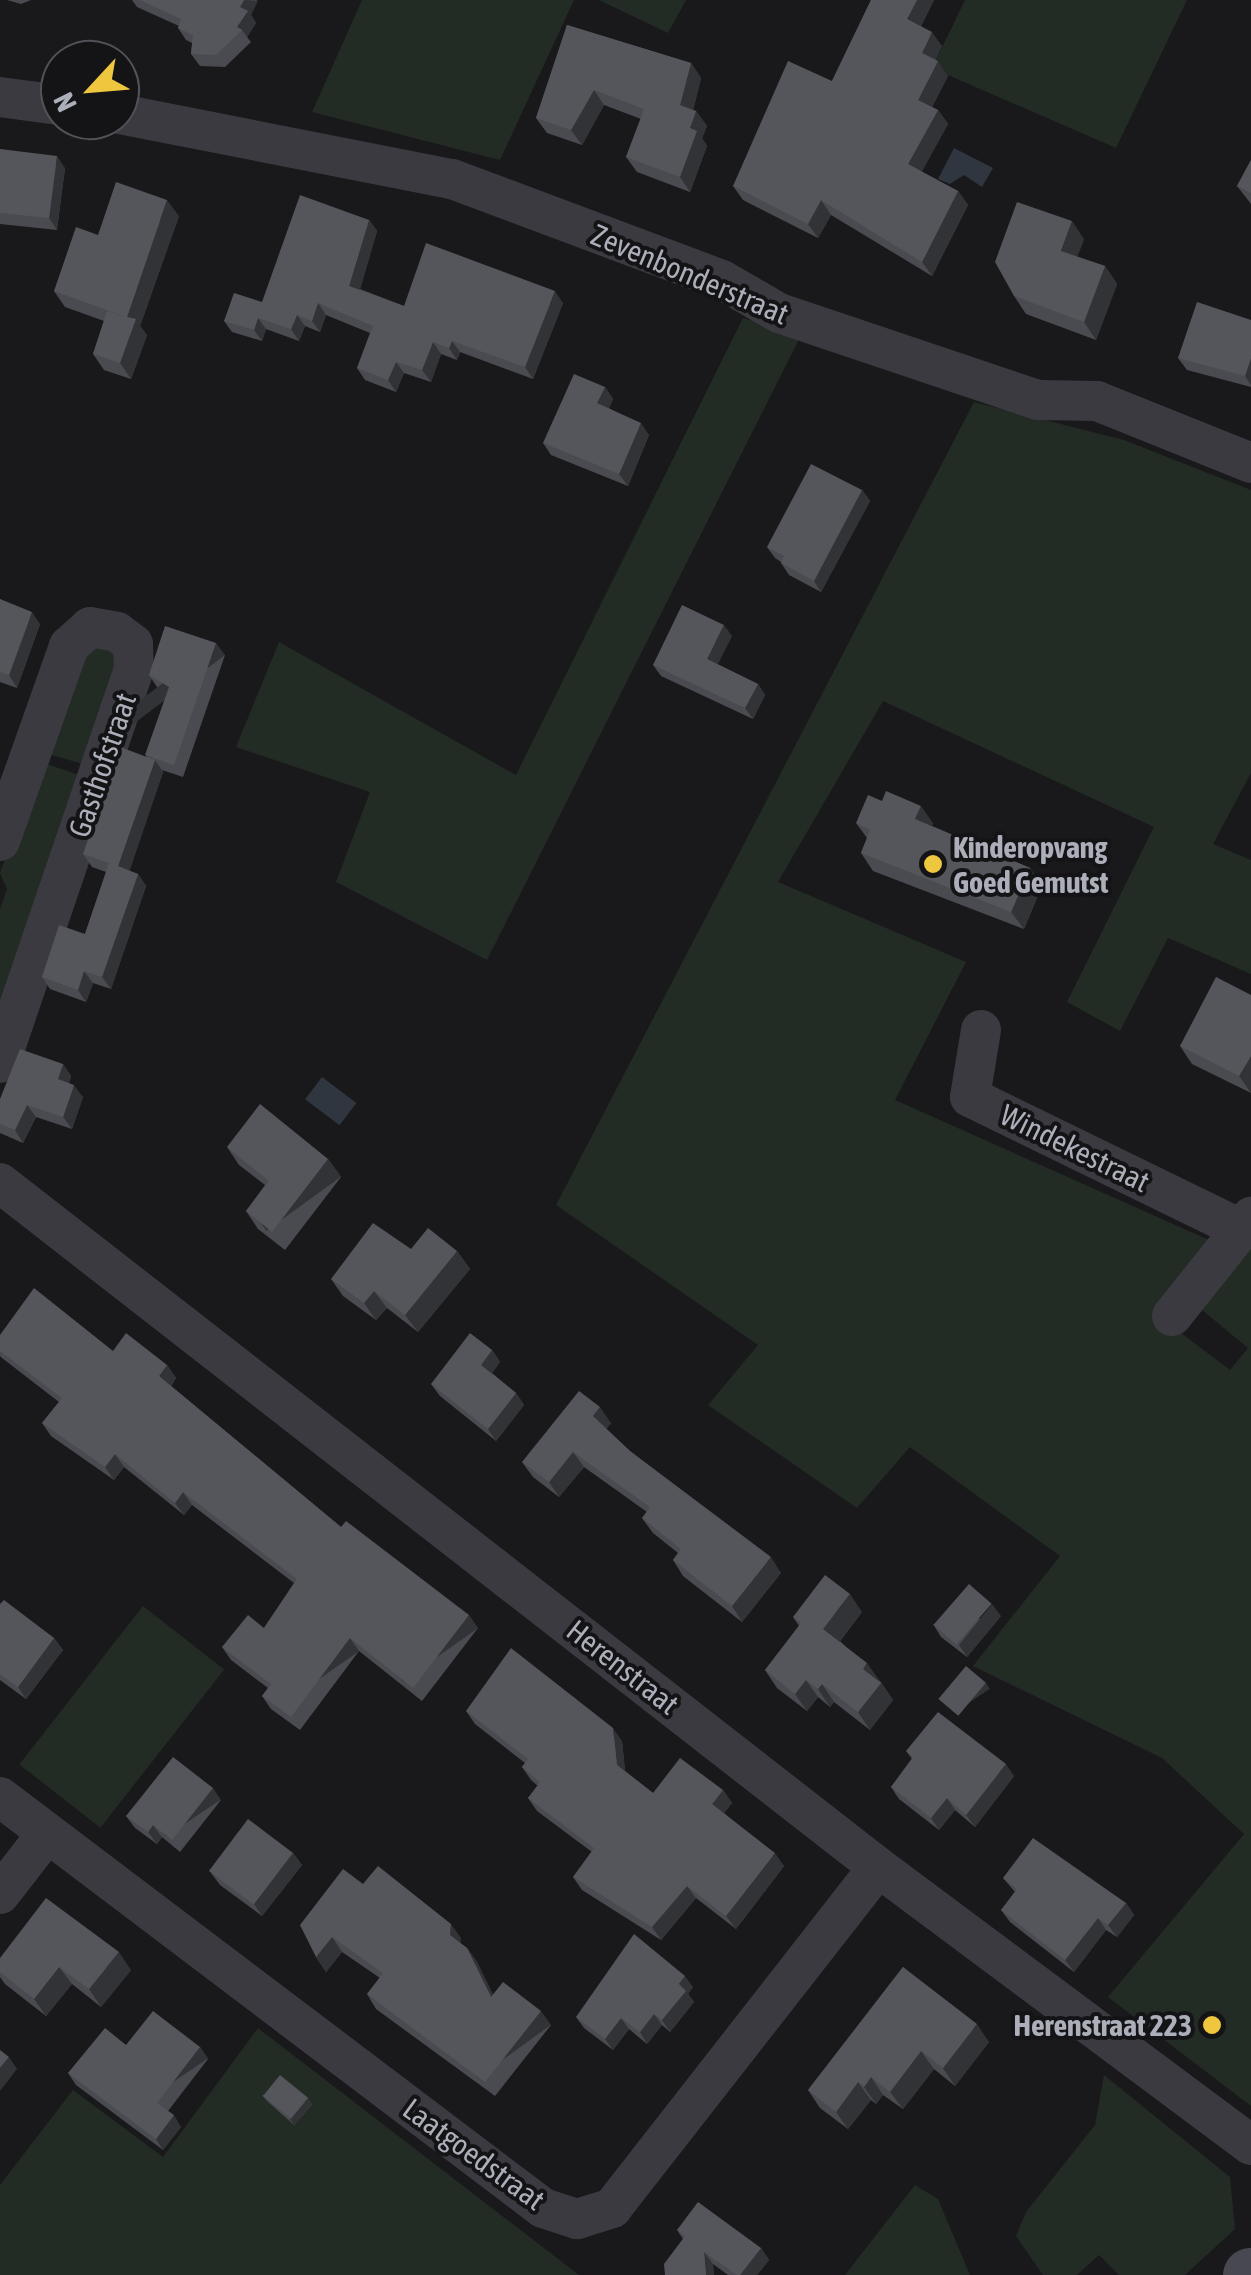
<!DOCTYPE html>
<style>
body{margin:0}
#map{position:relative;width:1251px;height:2275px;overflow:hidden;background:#19191b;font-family:"Asap Condensed",sans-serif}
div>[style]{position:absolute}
.green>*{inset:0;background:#232b25;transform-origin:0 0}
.water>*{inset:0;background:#2f363f;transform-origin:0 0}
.street>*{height:40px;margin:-20px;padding:0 20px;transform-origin:20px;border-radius:20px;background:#3a3a40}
.secondary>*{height:55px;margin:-27.5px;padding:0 27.5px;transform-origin:27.5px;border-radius:27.5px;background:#484950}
.wall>*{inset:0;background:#4a4b50}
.shaded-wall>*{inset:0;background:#323336;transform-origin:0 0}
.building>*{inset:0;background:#55565b;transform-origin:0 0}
.dots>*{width:28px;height:28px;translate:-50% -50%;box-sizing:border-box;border:5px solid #141416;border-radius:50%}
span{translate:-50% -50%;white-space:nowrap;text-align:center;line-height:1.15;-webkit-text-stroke:8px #141416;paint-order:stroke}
.street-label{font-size:30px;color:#acafba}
.poi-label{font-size:30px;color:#acafba;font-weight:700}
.left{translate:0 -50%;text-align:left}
.right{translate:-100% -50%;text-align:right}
.north{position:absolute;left:40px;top:40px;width:100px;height:100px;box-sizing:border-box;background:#141416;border:2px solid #515258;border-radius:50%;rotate:244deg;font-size:28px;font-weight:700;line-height:40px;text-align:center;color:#acafba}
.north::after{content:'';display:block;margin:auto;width:35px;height:45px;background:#eec73e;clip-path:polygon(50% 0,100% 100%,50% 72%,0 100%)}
</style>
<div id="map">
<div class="green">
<i style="clip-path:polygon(362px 0,574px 0,500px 160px,312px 112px)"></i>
<i style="clip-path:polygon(599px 0,686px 0,668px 33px)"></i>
<i style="clip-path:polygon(965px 0,1187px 0,1116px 148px,932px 68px)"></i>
<i style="clip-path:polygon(743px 318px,801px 335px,487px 960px,336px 882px,370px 792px,236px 747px,279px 642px,516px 775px)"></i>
<i style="clip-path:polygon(974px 402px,1124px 440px,1251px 490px,1251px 773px,1213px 844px,1251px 860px,1251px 974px,1168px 938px,1120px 1031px,1067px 1002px,1154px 827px,883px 701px,778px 882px,966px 962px,895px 1100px,1209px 1240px,1156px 1314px,1230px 1370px,1248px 1348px,1196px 1305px,1251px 1238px,1251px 2106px,1108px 1997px,1244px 1834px,1162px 1758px,973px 1666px,1060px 1556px,910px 1447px,857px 1508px,708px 1405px,758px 1345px,556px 1205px)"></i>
<i style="clip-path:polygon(96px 641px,124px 660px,86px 765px,48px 754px,75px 654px)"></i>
<i style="clip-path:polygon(44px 763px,82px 776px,0 1002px,0 909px,7px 889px,0 873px,36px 768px)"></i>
<i style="left:143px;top:1606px;width:103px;height:201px;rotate:38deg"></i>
<i style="clip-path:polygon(258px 2028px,579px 2275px,0 2275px,0 2185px,73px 2090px,163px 2157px)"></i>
<i style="clip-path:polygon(1104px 2075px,1230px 2177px,1235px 2229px,1185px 2275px,1119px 2275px,1099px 2255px,1077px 2275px,1043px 2275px,1016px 2236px,1026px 2212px,1095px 2125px)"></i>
<i style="clip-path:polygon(915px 2185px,938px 2199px,970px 2275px,845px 2275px)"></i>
</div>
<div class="water">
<i style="clip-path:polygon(954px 148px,993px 168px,982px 187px,964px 175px,950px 184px,938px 179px)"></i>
<i style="left:322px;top:1077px;width:43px;height:28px;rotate:37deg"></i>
</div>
<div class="street">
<i style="left:0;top:97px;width:61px;rotate:7.6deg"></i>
<i style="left:120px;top:114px;width:338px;rotate:11.1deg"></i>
<i style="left:452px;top:179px;width:288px;rotate:20.5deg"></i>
<i style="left:722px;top:280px;width:66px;rotate:30.1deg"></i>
<i style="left:779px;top:313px;width:273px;rotate:18.6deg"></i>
<i style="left:1038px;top:400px;width:59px;rotate:1deg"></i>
<i style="left:1097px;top:401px;width:166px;rotate:21.9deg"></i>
<i style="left:0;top:841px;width:207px;rotate:-70.5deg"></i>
<i style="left:69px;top:646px;width:28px;rotate:-42deg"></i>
<i style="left:90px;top:627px;width:27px;rotate:10deg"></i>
<i style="left:117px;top:632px;width:20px;rotate:37deg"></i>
<i style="left:133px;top:644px;width:25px;rotate:88deg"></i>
<i style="left:134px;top:669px;width:416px;rotate:108.8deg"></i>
<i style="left:981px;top:1030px;width:68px;rotate:99.3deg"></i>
<i style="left:970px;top:1097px;width:301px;rotate:26deg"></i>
<i style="left:0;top:1183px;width:1113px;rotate:37.92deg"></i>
<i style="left:878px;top:1867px;width:465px;rotate:36.7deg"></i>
<i style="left:1172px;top:1316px;width:127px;rotate:-51.4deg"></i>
<i style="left:0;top:1797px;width:681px;rotate:37.12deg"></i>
<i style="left:543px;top:2208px;width:36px;rotate:18deg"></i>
<i style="left:577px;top:2219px;width:37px;rotate:-17deg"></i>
<i style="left:612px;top:2208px;width:432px;rotate:-52deg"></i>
<i style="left:0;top:1894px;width:75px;rotate:-52.1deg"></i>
</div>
<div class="secondary">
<i style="left:1250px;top:2275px;width:1px"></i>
</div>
<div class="wall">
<i style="clip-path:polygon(7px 0,31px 0,21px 4px)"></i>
<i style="clip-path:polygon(132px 0,257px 0,251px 15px,256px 23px,247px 37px,251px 42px,225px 67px,200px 66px,191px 54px,192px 43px,186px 40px,178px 28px,179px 26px,137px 7px)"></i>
<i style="clip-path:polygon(871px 0,934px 0,921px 26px,942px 46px,935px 60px,948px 76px,932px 107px,938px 110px,948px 124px,921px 172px,958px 191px,968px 205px,932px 276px,831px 215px,818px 238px,743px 200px,733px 186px,832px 81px)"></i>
<i style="clip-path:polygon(567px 25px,691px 63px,701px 78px,693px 110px,696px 111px,707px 126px,702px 138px,707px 146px,690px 192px,637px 172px,626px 157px,641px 119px,604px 105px,582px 145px,547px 133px,536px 118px)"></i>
<i style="clip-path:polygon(0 149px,65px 168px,57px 230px,0 224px)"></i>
<i style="clip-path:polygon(1251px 160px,1251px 204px,1237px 186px)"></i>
<i style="clip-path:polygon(179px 216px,140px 326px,147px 335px,131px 379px,104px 370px,93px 354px,104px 321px,65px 307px,54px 291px,98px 235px)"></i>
<i style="clip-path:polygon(369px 220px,377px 231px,360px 289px,404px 306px,563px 303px,533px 379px,460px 352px,457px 360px,441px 354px,431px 382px,404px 373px,396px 392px,365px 380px,357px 368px,370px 333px,326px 315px,320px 332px,305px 326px,299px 341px,266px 329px,262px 341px,232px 332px,224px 321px,262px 302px)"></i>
<i style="clip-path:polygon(1084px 239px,1077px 257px,1105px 266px,1117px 284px,1096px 340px,1026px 314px,1014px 296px)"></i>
<i style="clip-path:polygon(1251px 320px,1251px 387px,1187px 370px,1178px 358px)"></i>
<i style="clip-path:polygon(605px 387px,613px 399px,609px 408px,649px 435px,628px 486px,551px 455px,543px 443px)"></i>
<i style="clip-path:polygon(862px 490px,870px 501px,821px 592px,789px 575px,781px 563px,781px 562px,775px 558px,767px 547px)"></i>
<i style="clip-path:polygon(0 599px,40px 624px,17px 688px,0 682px)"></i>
<i style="clip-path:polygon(732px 636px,717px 664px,758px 684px,765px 695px,753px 719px,661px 676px,653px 665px)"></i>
<i style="clip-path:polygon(225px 655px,183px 777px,162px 770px,163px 772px,129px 871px,138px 874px,146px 886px,111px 989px,93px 983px,86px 1002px,50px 989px,42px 977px,85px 934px,106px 872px,92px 867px,83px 854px,146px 757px,167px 693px,157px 687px,149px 675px)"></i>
<i style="clip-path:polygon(856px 823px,933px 823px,932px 826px,1030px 868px,1042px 886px,1024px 929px,873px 871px,861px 853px,867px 838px)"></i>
<i style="clip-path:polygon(1251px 995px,1251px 1093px,1192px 1064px,1180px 1046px)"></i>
<i style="clip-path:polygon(63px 1064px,71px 1076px,69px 1083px,83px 1097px,72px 1129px,36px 1117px,23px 1143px,0 1133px,0 1099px)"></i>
<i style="clip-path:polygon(227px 1147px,328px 1159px,341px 1177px,285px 1250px,258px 1229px,246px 1211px,265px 1185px,239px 1165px)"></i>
<i style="clip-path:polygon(457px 1251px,470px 1269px,418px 1332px,387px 1308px,376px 1320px,343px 1296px,331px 1279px)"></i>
<i style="clip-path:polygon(0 1335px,113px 1351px,167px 1365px,176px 1378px,171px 1386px,341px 1527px,478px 1628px,422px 1701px,359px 1651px,300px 1730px,271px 1709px,262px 1696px,268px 1688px,231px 1660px,222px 1647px,264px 1628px,294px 1583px,192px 1505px,184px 1515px,124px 1467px,114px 1480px,51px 1436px,42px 1423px,59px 1402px,2px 1358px,0 1356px)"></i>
<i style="clip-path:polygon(492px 1350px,500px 1362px,492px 1373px,516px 1393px,524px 1405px,496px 1441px,440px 1396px,431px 1384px)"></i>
<i style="clip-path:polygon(611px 1423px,606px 1429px,630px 1451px,781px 1573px,742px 1622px,683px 1576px,673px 1560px,678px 1553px,653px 1533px,642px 1518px,647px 1512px,584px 1467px,559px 1497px,533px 1477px,522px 1462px)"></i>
<i style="clip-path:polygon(0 1604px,54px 1638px,63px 1650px,26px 1699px,0 1680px)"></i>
<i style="clip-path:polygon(862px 1612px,840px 1641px,880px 1681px,893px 1700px,870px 1730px,834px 1702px,830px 1707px,818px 1697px,807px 1711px,777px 1688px,765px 1670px,799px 1626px,793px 1617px)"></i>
<i style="clip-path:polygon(1001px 1616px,967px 1657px,941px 1637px,933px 1624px)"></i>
<i style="clip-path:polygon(466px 1711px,622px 1741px,625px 1771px,653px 1793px,723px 1790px,732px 1803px,724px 1813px,784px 1866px,736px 1929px,696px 1898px,661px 1940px,582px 1890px,573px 1877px,592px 1852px,537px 1811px,528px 1798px,538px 1786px,531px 1780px,522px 1767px,525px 1763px,475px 1724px)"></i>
<i style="clip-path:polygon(906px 1751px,1014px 1776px,975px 1827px,955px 1810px,939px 1830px,899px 1799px,891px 1787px,912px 1759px)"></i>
<i style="clip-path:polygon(221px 1800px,180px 1852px,162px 1837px,157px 1844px,135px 1828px,126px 1816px)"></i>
<i style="clip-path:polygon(293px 1853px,302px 1865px,262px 1916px,220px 1885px,211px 1873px)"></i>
<i style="clip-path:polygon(1003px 1878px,1126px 1903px,1134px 1915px,1117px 1937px,1106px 1930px,1074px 1972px,1010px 1922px,1001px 1910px,1015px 1892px)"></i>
<i style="clip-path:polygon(363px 1884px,461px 1938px,460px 1943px,467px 1948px,477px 1962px,493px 1995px,551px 2025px,495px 2096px,376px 2009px,367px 1994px,380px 1978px,342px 1952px,326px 1972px,316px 1957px)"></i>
<i style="clip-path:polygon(0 1958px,131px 1970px,101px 2007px,72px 1984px,46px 2016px,5px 1984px,0 1977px)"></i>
<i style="clip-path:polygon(903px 1967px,989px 2042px,955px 2086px,934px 2069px,903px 2109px,883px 2095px,876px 2104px,871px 2100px,848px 2129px,820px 2108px,808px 2090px)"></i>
<i style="clip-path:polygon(693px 1987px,688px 1994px,694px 2002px,670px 2032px,662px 2025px,647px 2044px,629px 2029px,613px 2050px,584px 2028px,576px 2017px)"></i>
<i style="clip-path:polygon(126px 2045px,200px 2047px,208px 2059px,168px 2111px,181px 2127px,163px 2150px,76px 2085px,68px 2073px)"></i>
<i style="clip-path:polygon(262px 2095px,308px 2098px,312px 2105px,294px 2125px,267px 2101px)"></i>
<i style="clip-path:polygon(677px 2230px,761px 2248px,769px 2260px,757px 2275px,728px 2275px,713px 2264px,714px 2275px,665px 2275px,683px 2239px)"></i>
</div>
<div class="shaded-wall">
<i style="clip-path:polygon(244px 0,258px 1px,251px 15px,256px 23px,247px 37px,242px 30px,237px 27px,240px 7px)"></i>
<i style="clip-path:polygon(917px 0,934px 0,917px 33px,907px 19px)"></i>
<i style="clip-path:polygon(932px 32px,942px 46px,932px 68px,922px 53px)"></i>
<i style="clip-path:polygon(938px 61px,948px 76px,928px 115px,918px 100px)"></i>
<i style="clip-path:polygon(691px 63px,701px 78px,691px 120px,680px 105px)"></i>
<i style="clip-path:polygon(594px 90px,604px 105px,582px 145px,571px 130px)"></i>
<i style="clip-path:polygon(938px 110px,948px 124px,918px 179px,908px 164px)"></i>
<i style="clip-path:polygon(696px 111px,707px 126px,702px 138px,707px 146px,690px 192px,680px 177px,690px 128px)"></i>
<i style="clip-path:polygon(57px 156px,65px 168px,57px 230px,49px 218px)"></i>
<i style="clip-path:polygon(958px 191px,968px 205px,932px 276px,922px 262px)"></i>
<i style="clip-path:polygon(167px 200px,179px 216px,140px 326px,147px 335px,131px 379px,120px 363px,127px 317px)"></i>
<i style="clip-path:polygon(821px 200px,831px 215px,818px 238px,808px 224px)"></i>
<i style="clip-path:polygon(369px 220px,377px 231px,358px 297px,349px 286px)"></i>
<i style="clip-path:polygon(1072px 221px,1084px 239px,1073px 268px,1061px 251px)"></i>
<i style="clip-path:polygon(1105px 266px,1117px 284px,1096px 340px,1084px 322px)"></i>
<i style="clip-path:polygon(555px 291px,563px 303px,533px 379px,525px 367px)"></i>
<i style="clip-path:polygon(318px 303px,326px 315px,320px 332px,312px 321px)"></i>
<i style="clip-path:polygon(297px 315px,305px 326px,299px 341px,291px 329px)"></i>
<i style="clip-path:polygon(258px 318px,266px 329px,262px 341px,254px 330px)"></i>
<i style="clip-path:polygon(452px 341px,460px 352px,457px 360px,449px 348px)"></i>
<i style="clip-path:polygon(433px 342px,441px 354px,431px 382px,422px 370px)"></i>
<i style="clip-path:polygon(1251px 358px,1251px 385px,1245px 376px)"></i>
<i style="clip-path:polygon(396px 362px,404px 373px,396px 392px,388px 380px)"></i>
<i style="clip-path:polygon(605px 387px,613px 399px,606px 415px,597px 403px)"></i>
<i style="clip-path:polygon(641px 423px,649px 435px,628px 486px,619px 474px)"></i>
<i style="clip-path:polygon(862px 490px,870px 501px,821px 592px,814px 581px)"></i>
<i style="clip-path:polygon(32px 612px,40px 624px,17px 688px,9px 675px)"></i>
<i style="clip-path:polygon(724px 625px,732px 636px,715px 670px,707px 659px)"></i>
<i style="left:216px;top:643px;width:15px;height:129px;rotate:53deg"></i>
<i style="clip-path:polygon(758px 684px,765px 695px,753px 719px,745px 708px)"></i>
<i style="clip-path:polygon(155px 760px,163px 772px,127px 879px,118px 866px)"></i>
<i style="clip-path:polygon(921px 806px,933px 823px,928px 837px,915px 819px)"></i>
<i style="clip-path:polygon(1030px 868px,1042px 886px,1024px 929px,1011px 912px)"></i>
<i style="clip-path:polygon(138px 874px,146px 886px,111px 989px,102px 977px)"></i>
<i style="clip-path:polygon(84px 971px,93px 983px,86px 1002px,78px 990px)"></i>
<i style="clip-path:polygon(1251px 1056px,1251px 1093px,1239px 1076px)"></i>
<i style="clip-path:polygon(63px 1064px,71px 1076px,66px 1091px,58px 1079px)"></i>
<i style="clip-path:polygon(74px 1085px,83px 1097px,72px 1129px,63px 1117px)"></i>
<i style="clip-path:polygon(27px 1105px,36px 1117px,23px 1143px,15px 1130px)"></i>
<i style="left:328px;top:1159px;width:22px;height:92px;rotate:54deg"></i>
<i style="clip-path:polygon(457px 1251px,470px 1269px,418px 1332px,405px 1315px)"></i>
<i style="clip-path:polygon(374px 1291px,387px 1308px,376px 1320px,364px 1303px)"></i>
<i style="clip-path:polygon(492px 1350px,500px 1362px,489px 1377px,481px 1365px)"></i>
<i style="clip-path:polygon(167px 1365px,176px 1378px,168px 1389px,159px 1376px)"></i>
<i style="clip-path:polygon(516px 1393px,524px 1405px,496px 1441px,488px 1429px)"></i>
<i style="clip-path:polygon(600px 1407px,611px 1423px,604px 1432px,593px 1416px)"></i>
<i style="clip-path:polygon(573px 1452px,584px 1467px,559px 1497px,549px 1482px)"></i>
<i style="clip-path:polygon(115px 1454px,124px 1467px,114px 1480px,105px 1467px)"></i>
<i style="clip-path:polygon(183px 1492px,192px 1505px,184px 1515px,175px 1503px)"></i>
<i style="clip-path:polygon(771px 1557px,781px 1573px,742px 1622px,732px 1606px)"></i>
<i style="clip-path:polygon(850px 1594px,862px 1612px,836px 1647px,823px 1629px)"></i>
<i style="clip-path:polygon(992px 1604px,1001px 1616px,967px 1657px,959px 1645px)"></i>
<i style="left:469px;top:1615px;width:16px;height:92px;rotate:55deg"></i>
<i style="clip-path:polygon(54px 1638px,63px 1650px,26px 1699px,18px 1687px)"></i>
<i style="left:350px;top:1638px;width:16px;height:99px;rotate:55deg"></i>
<i style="clip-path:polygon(867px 1663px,880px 1681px,875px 1687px,863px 1669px)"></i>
<i style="clip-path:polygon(806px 1680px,818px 1697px,807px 1711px,795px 1694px)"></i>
<i style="clip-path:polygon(881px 1683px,893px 1700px,870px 1730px,858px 1712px)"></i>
<i style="left:986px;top:1683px;width:7px;height:43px;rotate:56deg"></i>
<i style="clip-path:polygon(822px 1684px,834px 1702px,830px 1707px,818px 1689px)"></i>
<i style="clip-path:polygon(613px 1728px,622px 1741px,626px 1778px,617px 1765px)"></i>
<i style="clip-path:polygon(1006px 1764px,1014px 1776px,975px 1827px,966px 1815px)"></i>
<i style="left:213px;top:1788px;width:14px;height:66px;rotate:56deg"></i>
<i style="clip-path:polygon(723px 1790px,732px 1803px,721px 1817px,712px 1804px)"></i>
<i style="clip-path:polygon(947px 1798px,955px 1810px,939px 1830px,931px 1818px)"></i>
<i style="clip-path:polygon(153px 1825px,162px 1837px,157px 1844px,148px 1832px)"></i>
<i style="clip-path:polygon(293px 1853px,302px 1865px,262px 1916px,254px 1904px)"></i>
<i style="clip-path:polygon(775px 1853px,784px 1866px,736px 1929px,726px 1916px)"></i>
<i style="clip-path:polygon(687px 1886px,696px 1898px,661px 1940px,652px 1927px)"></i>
<i style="clip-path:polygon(1126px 1903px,1134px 1915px,1117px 1937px,1108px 1925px)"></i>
<i style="clip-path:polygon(1098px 1918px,1106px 1930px,1074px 1972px,1065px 1960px)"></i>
<i style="clip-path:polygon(451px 1924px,461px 1938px,460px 1949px,450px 1935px)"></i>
<i style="clip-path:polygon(332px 1937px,342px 1952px,326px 1972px,316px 1957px)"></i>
<i style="clip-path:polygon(467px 1948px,477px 1962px,501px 2011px,491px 1997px)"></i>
<i style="clip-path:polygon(119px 1952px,131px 1970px,101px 2007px,89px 1989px)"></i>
<i style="clip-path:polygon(59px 1967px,72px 1984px,46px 2016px,34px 1999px)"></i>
<i style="clip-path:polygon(685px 1976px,693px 1987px,688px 1994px,694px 2002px,670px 2032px,662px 2020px,679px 1984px)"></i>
<i style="left:541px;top:2011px;width:17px;height:90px;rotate:54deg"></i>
<i style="clip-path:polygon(654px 2014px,662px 2025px,647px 2044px,640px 2032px)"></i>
<i style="clip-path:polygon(621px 2018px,629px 2029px,613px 2050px,605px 2039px)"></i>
<i style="clip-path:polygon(977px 2024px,989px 2042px,955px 2086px,943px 2068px)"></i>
<i style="left:200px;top:2047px;width:14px;height:71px;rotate:56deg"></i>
<i style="clip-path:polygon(921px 2051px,934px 2069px,903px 2109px,890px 2092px)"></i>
<i style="clip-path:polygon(9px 2057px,17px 2069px,0 2091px,0 2068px)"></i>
<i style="clip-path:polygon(871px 2077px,883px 2095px,876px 2104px,864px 2087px)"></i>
<i style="clip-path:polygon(858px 2082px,871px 2100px,848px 2129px,836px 2112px)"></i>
<i style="clip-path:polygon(308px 2098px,312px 2105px,294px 2125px,290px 2119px)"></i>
<i style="clip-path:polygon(174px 2115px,181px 2127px,163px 2150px,156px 2139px)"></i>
<i style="clip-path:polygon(761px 2248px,769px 2260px,757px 2275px,740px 2275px)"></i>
<i style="clip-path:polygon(704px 2252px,713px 2264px,714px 2275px,706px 2275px)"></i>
</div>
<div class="building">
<i style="clip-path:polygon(140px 0,244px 0,240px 7px,248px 11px,237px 27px,242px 30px,216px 55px,191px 54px,193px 35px,178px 28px,181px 19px)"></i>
<i style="clip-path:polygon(871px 0,917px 0,907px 19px,932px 32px,922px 53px,938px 61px,918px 100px,938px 110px,908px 164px,958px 191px,922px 262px,821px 200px,808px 224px,733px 186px,788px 61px,832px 81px)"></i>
<i style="clip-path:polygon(567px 25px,691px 63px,680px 105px,696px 111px,690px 128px,697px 131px,680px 177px,626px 157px,644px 109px,594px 90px,571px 130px,536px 118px)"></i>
<i style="clip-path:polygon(0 149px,57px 156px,49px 218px,0 213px)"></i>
<i style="clip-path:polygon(1251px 160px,1251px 193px,1237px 186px)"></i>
<i style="clip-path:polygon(116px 182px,167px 200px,127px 317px,136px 319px,120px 363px,93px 354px,107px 311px,126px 317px,54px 291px,76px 227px,98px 235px)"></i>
<i style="clip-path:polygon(300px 195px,369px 220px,349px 286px,404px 306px,426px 243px,555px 291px,525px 367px,452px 341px,449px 348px,433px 342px,422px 370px,396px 362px,388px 380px,357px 368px,373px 326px,318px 303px,312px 321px,297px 315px,291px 329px,258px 318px,254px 330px,224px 321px,234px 293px,262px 302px)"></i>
<i style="clip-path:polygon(1017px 202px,1072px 221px,1061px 251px,1105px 266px,1084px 322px,1014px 296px,995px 262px)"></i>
<i style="clip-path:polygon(1197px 302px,1251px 320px,1251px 358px,1245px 376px,1178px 358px)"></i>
<i style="clip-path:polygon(574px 374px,605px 387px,597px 403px,641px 423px,619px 474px,543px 443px)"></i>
<i style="clip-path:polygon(811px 464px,862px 490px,814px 581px,781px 563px,784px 556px,767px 547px)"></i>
<i style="clip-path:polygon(0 599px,32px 612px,9px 675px,0 672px)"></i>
<i style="clip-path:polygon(682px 605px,724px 625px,707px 659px,758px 684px,745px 708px,653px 665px)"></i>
<i style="clip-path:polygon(165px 626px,216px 643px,174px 765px,145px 755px,169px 687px,149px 675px)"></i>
<i style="clip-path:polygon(120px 747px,155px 760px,118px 866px,138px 874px,102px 977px,84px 971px,78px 990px,42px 977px,59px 925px,85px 934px,109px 863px,83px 854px)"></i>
<i style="clip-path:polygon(886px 791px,921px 806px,915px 819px,1030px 868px,1011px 912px,861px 853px,870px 830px,856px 823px,868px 795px,882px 801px)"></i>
<i style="clip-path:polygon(1216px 977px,1251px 995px,1251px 1056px,1239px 1076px,1180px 1046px)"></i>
<i style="clip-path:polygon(20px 1049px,63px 1064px,58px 1079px,74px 1085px,63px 1117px,27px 1105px,15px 1130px,0 1124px,0 1099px)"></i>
<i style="clip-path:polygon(260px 1104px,328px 1159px,272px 1232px,246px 1211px,269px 1181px,227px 1147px)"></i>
<i style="clip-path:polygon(373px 1223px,411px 1249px,428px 1228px,457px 1251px,405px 1315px,374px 1291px,364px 1303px,331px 1279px)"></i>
<i style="clip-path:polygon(34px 1288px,113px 1351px,126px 1333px,167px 1365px,159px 1376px,341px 1527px,346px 1521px,469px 1615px,413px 1688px,350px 1638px,291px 1717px,262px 1696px,271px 1684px,222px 1647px,248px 1615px,264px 1628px,297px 1579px,183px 1492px,175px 1503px,115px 1454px,105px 1467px,42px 1423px,62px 1398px,0 1351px,0 1335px)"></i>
<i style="clip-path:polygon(470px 1333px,492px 1350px,481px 1365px,516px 1393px,488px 1429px,431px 1384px)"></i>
<i style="clip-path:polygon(579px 1391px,600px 1407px,593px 1416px,630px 1451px,771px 1557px,732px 1606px,673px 1560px,681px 1549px,642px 1518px,650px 1507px,573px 1452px,549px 1482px,522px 1462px)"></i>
<i style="clip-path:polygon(825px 1575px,850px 1594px,823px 1629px,867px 1663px,863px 1669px,881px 1683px,858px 1712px,822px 1684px,818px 1689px,806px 1680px,795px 1694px,765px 1670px,801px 1623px,793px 1617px)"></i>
<i style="left:969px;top:1584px;width:30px;height:54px;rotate:41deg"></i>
<i style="clip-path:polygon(4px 1600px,54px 1638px,18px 1687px,0 1674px,0 1604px)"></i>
<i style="clip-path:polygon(511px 1648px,613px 1728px,617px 1765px,653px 1793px,680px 1758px,723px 1790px,712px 1804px,775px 1853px,726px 1916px,687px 1886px,652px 1927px,573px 1877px,594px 1848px,528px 1798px,540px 1782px,522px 1767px,528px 1759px,466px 1711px)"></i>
<i style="left:966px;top:1666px;width:26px;height:43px;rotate:40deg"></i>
<i style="clip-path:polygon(938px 1712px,1006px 1764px,966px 1815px,947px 1798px,931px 1818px,891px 1787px,913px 1757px,906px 1751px)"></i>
<i style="clip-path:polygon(173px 1757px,213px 1788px,172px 1840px,153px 1825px,148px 1832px,126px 1816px)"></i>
<i style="left:248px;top:1819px;width:56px;height:65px;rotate:37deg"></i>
<i style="clip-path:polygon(1033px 1838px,1126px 1903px,1108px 1925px,1098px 1918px,1065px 1960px,1001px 1910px,1017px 1889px,1003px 1878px)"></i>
<i style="clip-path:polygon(378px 1866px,451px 1924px,450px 1935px,467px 1948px,491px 1997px,503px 1982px,541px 2011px,485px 2082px,367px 1994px,383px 1973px,332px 1937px,316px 1957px,300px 1925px,343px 1869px,363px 1884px)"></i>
<i style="clip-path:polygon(46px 1898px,119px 1952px,89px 1989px,59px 1967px,34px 1999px,0 1972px,0 1958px)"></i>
<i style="clip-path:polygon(634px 1934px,685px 1976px,679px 1984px,686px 1991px,662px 2020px,654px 2014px,640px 2032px,621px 2018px,605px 2039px,576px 2017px)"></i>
<i style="clip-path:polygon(903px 1967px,977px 2024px,943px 2068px,921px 2051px,890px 2092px,871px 2077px,864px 2087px,858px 2082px,836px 2112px,808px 2090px)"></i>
<i style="clip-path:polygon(153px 2011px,200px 2047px,157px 2103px,174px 2115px,156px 2139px,68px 2073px,105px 2028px,126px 2045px)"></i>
<i style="clip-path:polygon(0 2050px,9px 2057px,0 2068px)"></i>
<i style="left:280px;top:2075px;width:36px;height:27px;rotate:39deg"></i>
<i style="clip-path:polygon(698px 2202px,761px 2248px,740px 2275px,737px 2275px,704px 2252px,706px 2275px,665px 2275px,664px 2264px,685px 2236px,677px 2230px)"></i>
</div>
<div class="dots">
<i style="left:933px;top:864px;background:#eec73e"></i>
<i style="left:1212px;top:2025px;background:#eec73e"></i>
</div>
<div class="street-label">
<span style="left:690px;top:274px;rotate:23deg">Zevenbonderstraat</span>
<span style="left:102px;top:765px;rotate:-71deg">Gasthofstraat</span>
<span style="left:1075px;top:1148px;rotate:26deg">Windekestraat</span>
<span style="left:623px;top:1667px;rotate:38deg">Herenstraat</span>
<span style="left:474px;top:2154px;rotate:36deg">Laatgoedstraat</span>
</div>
<div class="poi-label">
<span class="left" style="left:953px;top:864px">Kinderopvang<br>Goed Gemutst</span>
<span class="right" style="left:1192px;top:2025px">Herenstraat 223</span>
</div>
<div class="north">N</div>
</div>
